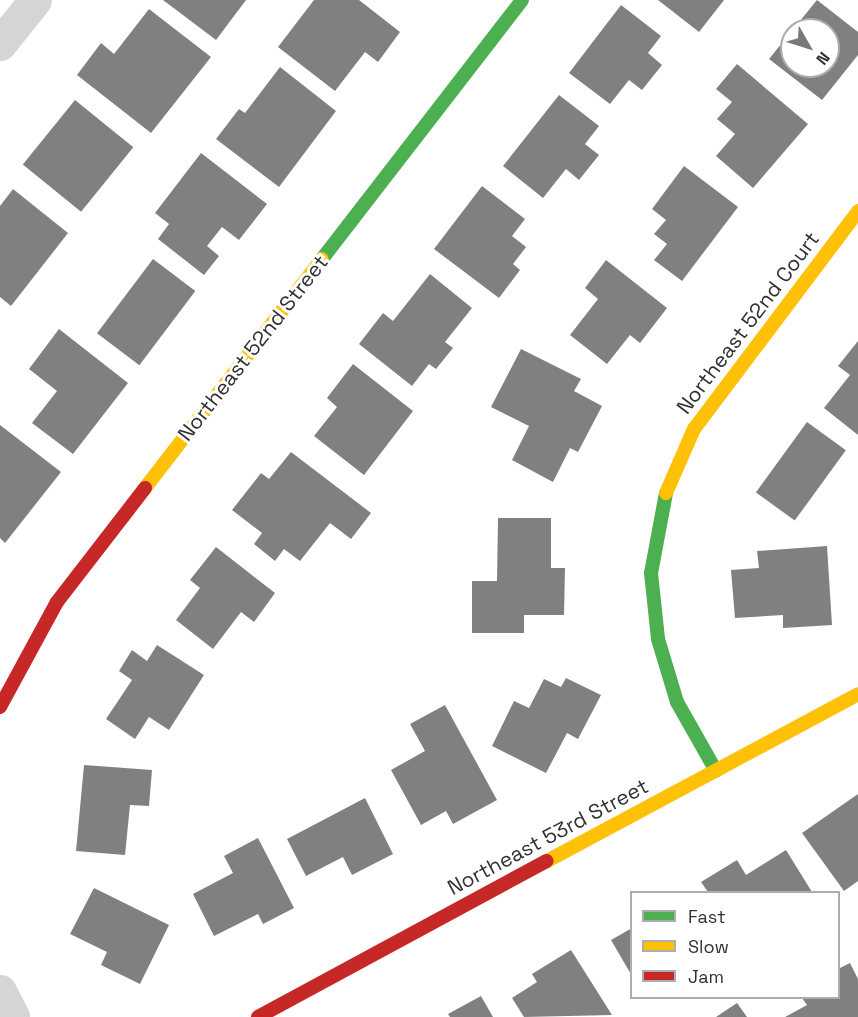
<!DOCTYPE html>
<style>
body{margin:0}
#map{position:relative;width:858px;height:1017px;overflow:hidden;background:#fff;font-family:"Space Grotesk",sans-serif}
div>[style]{position:absolute}
.building>*{inset:0;background:#808080;transform-origin:0 0}
.street>*{height:33px;margin:-16.5px;padding:0 16.5px;transform-origin:16.5px;border-radius:16.5px;background:#d5d5d5}
.fast>*{height:14px;margin:-7px;padding:0 7px;transform-origin:7px;border-radius:7px;background:#4caf50}
.slow>*{height:14px;margin:-7px;padding:0 7px;transform-origin:7px;border-radius:7px;background:#ffc107}
.jam>*{height:14px;margin:-7px;padding:0 7px;transform-origin:7px;border-radius:7px;background:#c62828}
span{translate:-50% -50%;white-space:nowrap;text-align:center;line-height:1.15;-webkit-text-stroke:6px #fff;paint-order:stroke}
.street-label{font-size:21px;color:#313131}
.legend{position:absolute;left:630px;top:891px;width:210px;height:108px;box-sizing:border-box;background:#fff;border:2px solid #adadad;margin:0;padding:8px 10px;list-style:none;font-size:18px;color:#313131}
.legend li{display:flex;align-items:center;gap:12px;height:30px}
.legend b{width:30px;border:2px solid #adadad}
.north{position:absolute;left:780px;top:18px;width:60px;height:60px;box-sizing:border-box;background:#fff;border:2px solid #adadad;border-radius:50%;rotate:129deg;font-size:16px;font-weight:700;line-height:24px;text-align:center;color:#313131}
.north::after{content:'';display:block;margin:auto;width:21px;height:27px;background:#797979;clip-path:polygon(50% 0,100% 100%,50% 72%,0 100%)}
</style>
<div id="map">
<div class="building">
<i style="clip-path:polygon(163px 0,246px 0,216px 40px)"></i>
<i style="clip-path:polygon(314px 0,359px 0,400px 32px,378px 62px,365px 52px,335px 91px,278px 47px)"></i>
<i style="clip-path:polygon(658px 0,724px 0,699px 32px)"></i>
<i style="clip-path:polygon(evenodd,817px 0,858px 32px,858px 55px,822px 100px,769px 59px,817px 0,792px 30px,828px 30px,828px 66px,792px 66px,792px 30px)"></i>
<i style="clip-path:polygon(621px 5px,661px 36px,648px 53px,662px 65px,642px 90px,629px 80px,610px 104px,569px 73px)"></i>
<i style="clip-path:polygon(149px 9px,211px 57px,151px 133px,77px 75px,101px 43px,114px 54px)"></i>
<i style="clip-path:polygon(737px 64px,808px 124px,753px 188px,716px 156px,735px 134px,717px 119px,732px 102px,716px 89px)"></i>
<i style="clip-path:polygon(280px 67px,336px 111px,279px 187px,216px 139px,239px 109px,245px 113px)"></i>
<i style="clip-path:polygon(559px 95px,599px 126px,585px 144px,599px 155px,579px 180px,566px 169px,543px 198px,503px 166px)"></i>
<i style="left:75px;top:100px;width:75px;height:83px;rotate:39deg"></i>
<i style="clip-path:polygon(201px 153px,267px 204px,239px 240px,222px 227px,207px 246px,219px 256px,204px 275px,158px 239px,169px 224px,155px 213px)"></i>
<i style="clip-path:polygon(684px 166px,738px 207px,682px 281px,654px 260px,667px 244px,654px 234px,666px 220px,652px 209px)"></i>
<i style="clip-path:polygon(482px 186px,525px 219px,512px 236px,526px 247px,513px 264px,520px 270px,499px 298px,434px 249px)"></i>
<i style="clip-path:polygon(13px 189px,68px 233px,11px 306px,0 297px,0 206px)"></i>
<i style="left:153px;top:259px;width:53px;height:93px;rotate:37deg"></i>
<i style="clip-path:polygon(606px 260px,667px 308px,640px 343px,630px 335px,607px 364px,570px 335px,598px 299px,585px 288px)"></i>
<i style="clip-path:polygon(430px 274px,472px 308px,445px 342px,453px 348px,436px 369px,429px 364px,412px 386px,359px 344px,383px 313px,393px 321px)"></i>
<i style="clip-path:polygon(59px 329px,128px 383px,73px 454px,32px 423px,57px 391px,29px 369px)"></i>
<i style="clip-path:polygon(858px 341px,858px 435px,824px 408px,850px 375px,838px 366px)"></i>
<i style="clip-path:polygon(521px 349px,581px 379px,574px 391px,602px 406px,578px 452px,570px 448px,553px 482px,512px 460px,529px 426px,491px 407px)"></i>
<i style="clip-path:polygon(353px 364px,413px 411px,364px 475px,314px 436px,337px 407px,327px 398px)"></i>
<i style="left:807px;top:422px;width:48px;height:87px;rotate:36deg"></i>
<i style="clip-path:polygon(0 425px,61px 472px,5px 543px,0 538px)"></i>
<i style="clip-path:polygon(291px 452px,371px 513px,351px 539px,330px 523px,300px 561px,284px 549px,275px 561px,254px 544px,262px 533px,232px 510px,261px 473px,269px 479px)"></i>
<i style="clip-path:polygon(498px 518px,551px 518px,551px 568px,565px 568px,564px 615px,524px 615px,524px 633px,472px 633px,472px 581px,497px 581px)"></i>
<i style="clip-path:polygon(827px 546px,832px 625px,783px 628px,783px 615px,735px 618px,731px 570px,759px 568px,757px 551px)"></i>
<i style="clip-path:polygon(216px 547px,275px 593px,254px 622px,241px 612px,213px 649px,176px 620px,200px 588px,190px 580px)"></i>
<i style="clip-path:polygon(157px 645px,204px 675px,169px 730px,149px 717px,135px 739px,106px 719px,132px 680px,119px 671px,132px 650px,147px 661px)"></i>
<i style="clip-path:polygon(566px 678px,601px 695px,578px 739px,567px 733px,546px 773px,492px 746px,514px 701px,529px 708px,544px 679px,561px 687px)"></i>
<i style="clip-path:polygon(445px 705px,497px 800px,453px 824px,446px 811px,421px 825px,391px 770px,425px 751px,410px 724px)"></i>
<i style="clip-path:polygon(84px 765px,152px 770px,149px 806px,130px 805px,125px 855px,76px 851px)"></i>
<i style="clip-path:polygon(858px 794px,858px 881px,844px 891px,802px 833px)"></i>
<i style="clip-path:polygon(365px 798px,393px 854px,352px 875px,343px 857px,306px 876px,287px 839px)"></i>
<i style="clip-path:polygon(258px 838px,294px 908px,263px 924px,258px 914px,214px 936px,193px 894px,233px 873px,224px 856px)"></i>
<i style="clip-path:polygon(786px 850px,812px 892px,708px 892px,701px 882px,737px 860px,746px 875px)"></i>
<i style="clip-path:polygon(94px 888px,169px 925px,140px 984px,101px 965px,107px 952px,70px 934px)"></i>
<i style="clip-path:polygon(632px 928px,632px 976px,611px 940px)"></i>
<i style="clip-path:polygon(571px 950px,612px 1015px,524px 1017px,512px 998px,537px 982px,532px 974px)"></i>
<i style="clip-path:polygon(850px 963px,858px 979px,858px 1017px,785px 1017px,807px 1005px,802px 998px,838px 998px,838px 969px)"></i>
<i style="clip-path:polygon(481px 996px,493px 1017px,450px 1017px,448px 1014px)"></i>
<i style="clip-path:polygon(737px 1003px,747px 1017px,716px 1017px)"></i>
</div>
<div class="street">
<i style="left:0;top:44px;width:56px;rotate:-51.5deg"></i>
<i style="left:0;top:991px;width:29px;rotate:63deg"></i>
</div>
<div class="fast">
<i style="left:322px;top:259px;width:327px;rotate:-52.3deg"></i>
<i style="left:666px;top:493px;width:81px;rotate:100.6deg"></i>
<i style="left:651px;top:573px;width:66px;rotate:83.9deg"></i>
<i style="left:658px;top:639px;width:66px;rotate:73.2deg"></i>
<i style="left:677px;top:702px;width:79px;rotate:60.5deg"></i>
</div>
<div class="slow">
<i style="left:145px;top:488px;width:289px;rotate:-52.3deg"></i>
<i style="left:666px;top:493px;width:70px;rotate:-66.4deg"></i>
<i style="left:694px;top:429px;width:273px;rotate:-53deg"></i>
<i style="left:547px;top:861px;width:353px;rotate:-28.2deg"></i>
</div>
<div class="jam">
<i style="left:0;top:707px;width:119px;rotate:-61.5deg"></i>
<i style="left:57px;top:602px;width:144px;rotate:-52.3deg"></i>
<i style="left:258px;top:1017px;width:328px;rotate:-28.4deg"></i>
</div>
<div class="street-label">
<span style="left:748px;top:323px;rotate:-53deg">Northeast 52nd Court</span>
<span style="left:253px;top:348px;rotate:-52deg">Northeast 52nd Street</span>
<span style="left:548px;top:837px;rotate:-28deg">Northeast 53rd Street</span>
</div>
<ul class="legend">
<li><b style="height:8px;background:#4caf50"></b>Fast</li>
<li><b style="height:8px;background:#ffc107"></b>Slow</li>
<li><b style="height:8px;background:#c62828"></b>Jam</li>
</ul>
<div class="north">N</div>
</div>
